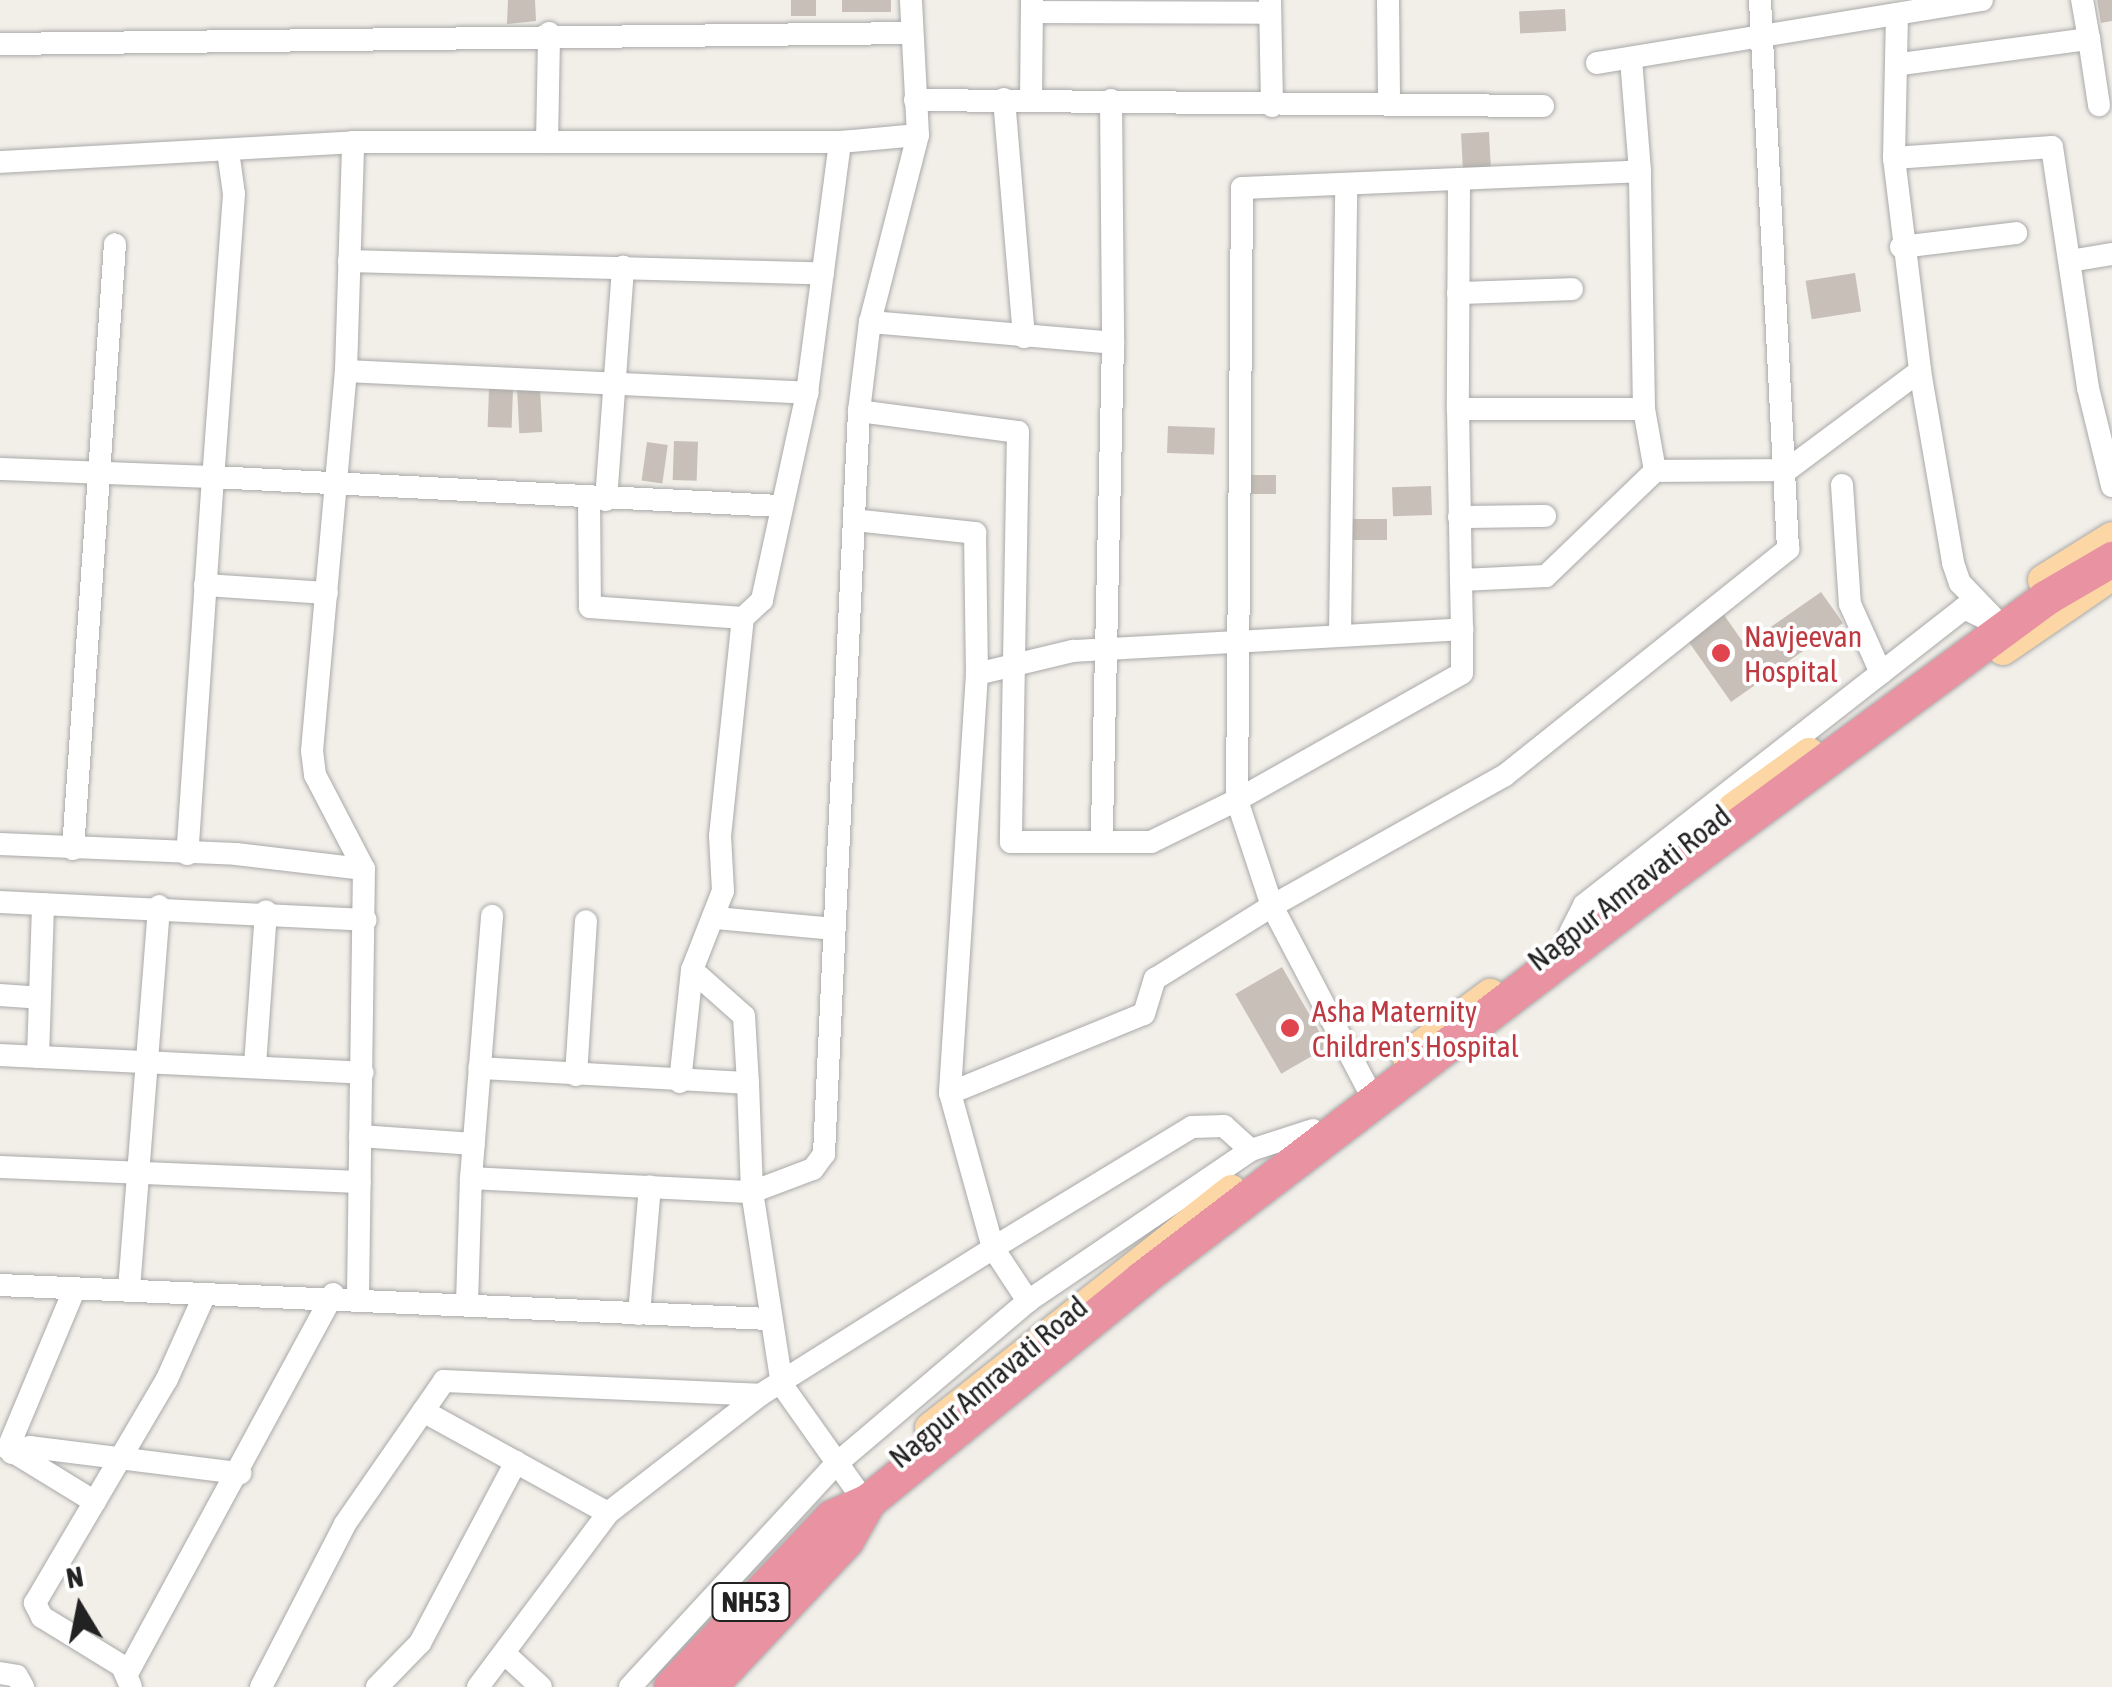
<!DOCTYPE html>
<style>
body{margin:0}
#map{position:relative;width:2112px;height:1687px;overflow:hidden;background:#f2efe9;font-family:"Asap Condensed",sans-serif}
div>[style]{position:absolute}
.building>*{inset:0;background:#c7bfb8;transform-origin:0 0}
.roads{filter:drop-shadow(0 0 2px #a9a9a9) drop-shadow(0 0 2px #a9a9a9)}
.minor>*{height:22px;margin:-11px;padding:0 11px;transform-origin:11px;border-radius:11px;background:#fff}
.major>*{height:30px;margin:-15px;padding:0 15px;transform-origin:15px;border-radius:15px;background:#fcd6a4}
.highway>*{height:35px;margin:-17.5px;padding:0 17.5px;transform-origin:17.5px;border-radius:17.5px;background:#e892a2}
.dots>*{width:28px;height:28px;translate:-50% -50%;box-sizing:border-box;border:5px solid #fff;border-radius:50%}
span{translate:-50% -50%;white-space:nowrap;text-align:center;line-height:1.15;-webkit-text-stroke:8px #fff;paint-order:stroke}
.shield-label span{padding:2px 8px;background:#fff;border:2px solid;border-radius:8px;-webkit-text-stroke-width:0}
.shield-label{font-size:28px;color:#222;font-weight:700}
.health-label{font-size:30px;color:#be3a42}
.left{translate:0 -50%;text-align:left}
.street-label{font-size:30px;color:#222}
.north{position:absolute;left:30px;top:1557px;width:100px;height:100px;-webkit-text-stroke:8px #fff;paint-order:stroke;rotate:350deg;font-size:28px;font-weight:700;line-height:40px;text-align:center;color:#222}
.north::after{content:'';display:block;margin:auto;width:35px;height:45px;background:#222;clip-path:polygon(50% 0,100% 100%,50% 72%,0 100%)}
</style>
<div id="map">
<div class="building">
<i style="clip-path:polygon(508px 0,535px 0,536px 21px,507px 24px)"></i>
<i style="left:791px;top:0;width:25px;height:16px"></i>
<i style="left:842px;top:0;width:49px;height:12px"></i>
<i style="clip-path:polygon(2097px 0,2112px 0,2112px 21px,2101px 23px)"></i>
<i style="left:1565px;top:9px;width:22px;height:46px;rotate:87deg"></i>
<i style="left:1489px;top:132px;width:39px;height:28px;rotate:87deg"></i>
<i style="left:1855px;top:273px;width:39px;height:50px;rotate:81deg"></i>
<i style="left:489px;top:388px;width:24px;height:39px;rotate:2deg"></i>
<i style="left:540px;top:388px;width:44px;height:23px;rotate:87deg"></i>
<i style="left:1168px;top:426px;width:47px;height:27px;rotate:2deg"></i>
<i style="left:674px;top:441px;width:24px;height:39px;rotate:2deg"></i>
<i style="left:647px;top:442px;width:21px;height:39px;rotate:8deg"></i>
<i style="left:1243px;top:475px;width:33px;height:19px"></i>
<i style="left:1431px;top:486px;width:29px;height:39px;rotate:88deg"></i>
<i style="left:1348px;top:519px;width:39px;height:21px"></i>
<i style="clip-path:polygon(1821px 592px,1843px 623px,1731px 702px,1686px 638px,1722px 612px,1745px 645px)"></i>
<i style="left:1282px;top:967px;width:92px;height:54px;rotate:60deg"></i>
</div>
<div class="roads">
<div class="minor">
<i style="left:1270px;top:0;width:106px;rotate:88.9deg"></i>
<i style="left:1388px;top:0;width:104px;rotate:89.4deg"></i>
<i style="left:1032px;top:12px;width:238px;rotate:0.2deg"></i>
<i style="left:1897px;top:14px;width:144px;rotate:91.2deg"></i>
<i style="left:1894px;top:158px;width:215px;rotate:83deg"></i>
<i style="left:1920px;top:371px;width:195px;rotate:80.2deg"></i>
<i style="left:1953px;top:563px;width:21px;rotate:71deg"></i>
<i style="left:1960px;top:583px;width:46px;rotate:45.9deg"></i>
<i style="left:2089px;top:39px;width:67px;rotate:81.4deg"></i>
<i style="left:0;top:44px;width:911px;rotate:-0.69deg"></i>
<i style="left:1597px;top:63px;width:390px;rotate:-9.3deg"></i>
<i style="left:1901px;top:64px;width:190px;rotate:-7.6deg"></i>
<i style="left:2089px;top:39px;width:40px;rotate:-100deg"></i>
<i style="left:1004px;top:99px;width:239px;rotate:85.2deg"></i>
<i style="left:1031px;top:99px;width:99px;rotate:-89.4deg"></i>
<i style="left:915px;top:100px;width:628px;rotate:0.55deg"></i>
<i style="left:1111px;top:100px;width:243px;rotate:89.5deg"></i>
<i style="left:547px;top:142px;width:109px;rotate:-88.9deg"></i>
<i style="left:228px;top:151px;width:43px;rotate:82.1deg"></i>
<i style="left:234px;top:194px;width:284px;rotate:94.2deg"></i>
<i style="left:213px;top:477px;width:567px;rotate:2.93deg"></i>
<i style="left:1894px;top:158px;width:158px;rotate:-4deg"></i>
<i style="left:2052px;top:147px;width:244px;rotate:81.5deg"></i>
<i style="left:2088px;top:388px;width:101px;rotate:76.2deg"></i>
<i style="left:0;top:162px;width:354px;rotate:-3.2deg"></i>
<i style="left:1459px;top:181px;width:228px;rotate:90.3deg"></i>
<i style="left:1458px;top:409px;width:186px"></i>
<i style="left:1644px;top:409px;width:238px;rotate:-91deg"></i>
<i style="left:1901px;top:247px;width:116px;rotate:-6.9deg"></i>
<i style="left:349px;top:261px;width:474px;rotate:1.5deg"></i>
<i style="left:2070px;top:261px;width:43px;rotate:-9.5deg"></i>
<i style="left:1458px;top:293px;width:114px;rotate:-2deg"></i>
<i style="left:870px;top:322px;width:244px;rotate:4.9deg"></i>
<i style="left:1113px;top:343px;width:499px;rotate:91.3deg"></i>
<i style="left:346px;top:371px;width:462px;rotate:2.7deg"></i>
<i style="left:1458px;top:409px;width:171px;rotate:89deg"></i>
<i style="left:1644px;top:409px;width:63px;rotate:79.9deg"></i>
<i style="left:859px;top:411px;width:160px;rotate:7.5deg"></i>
<i style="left:1018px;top:432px;width:410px;rotate:91deg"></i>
<i style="left:1011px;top:842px;width:140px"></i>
<i style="left:1151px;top:842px;width:96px;rotate:-26deg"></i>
<i style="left:1237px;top:800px;width:612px;rotate:-89.53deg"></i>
<i style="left:1242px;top:188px;width:398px;rotate:-2.4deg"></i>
<i style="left:1640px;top:171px;width:113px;rotate:-94.6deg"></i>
<i style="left:0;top:469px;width:213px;rotate:2.2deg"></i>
<i style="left:213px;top:477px;width:378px;rotate:93.9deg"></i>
<i style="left:1842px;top:485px;width:119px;rotate:86.2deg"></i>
<i style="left:1850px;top:604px;width:76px;rotate:65.8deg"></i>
<i style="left:589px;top:499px;width:108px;rotate:89.5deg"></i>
<i style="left:590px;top:607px;width:153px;rotate:4.1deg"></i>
<i style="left:606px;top:500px;width:234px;rotate:-85.8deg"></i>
<i style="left:1459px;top:517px;width:86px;rotate:-0.7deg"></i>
<i style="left:854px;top:520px;width:122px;rotate:6.1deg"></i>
<i style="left:975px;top:533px;width:141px;rotate:89.2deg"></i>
<i style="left:977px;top:674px;width:420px;rotate:93.7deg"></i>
<i style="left:950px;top:1093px;width:161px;rotate:74.5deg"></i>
<i style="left:993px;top:1248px;width:233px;rotate:-31.3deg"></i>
<i style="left:1192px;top:1127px;width:32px;rotate:-2deg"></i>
<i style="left:1224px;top:1126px;width:36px;rotate:42deg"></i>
<i style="left:205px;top:585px;width:122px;rotate:3.8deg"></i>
<i style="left:1340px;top:635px;width:451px;rotate:-89.2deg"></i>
<i style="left:977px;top:674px;width:99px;rotate:-13.5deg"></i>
<i style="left:1073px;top:651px;width:390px;rotate:-3.2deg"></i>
<i style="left:1462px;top:629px;width:49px;rotate:-91.2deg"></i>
<i style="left:1461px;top:580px;width:85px;rotate:-2.7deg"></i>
<i style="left:1546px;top:576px;width:151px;rotate:-43.9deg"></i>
<i style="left:1655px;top:471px;width:132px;rotate:-0.4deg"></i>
<i style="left:1787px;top:470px;width:166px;rotate:-36.7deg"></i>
<i style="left:0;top:844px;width:236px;rotate:2.4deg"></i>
<i style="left:236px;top:854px;width:129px;rotate:6.7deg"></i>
<i style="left:73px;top:849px;width:606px;rotate:-86.03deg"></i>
<i style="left:0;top:902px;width:366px;rotate:2.8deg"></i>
<i style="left:716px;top:918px;width:119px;rotate:5.3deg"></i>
<i style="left:1570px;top:933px;width:31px;rotate:-63deg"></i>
<i style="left:1584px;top:905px;width:482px;rotate:-38deg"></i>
<i style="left:1964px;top:608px;width:25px;rotate:26deg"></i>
<i style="left:692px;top:970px;width:69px;rotate:41.5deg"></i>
<i style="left:744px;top:1016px;width:67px;rotate:86.6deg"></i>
<i style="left:0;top:995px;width:39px;rotate:4deg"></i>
<i style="left:0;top:1055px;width:363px;rotate:2.8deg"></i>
<i style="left:38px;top:1057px;width:153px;rotate:-88.1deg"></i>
<i style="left:255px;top:1065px;width:154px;rotate:-85.9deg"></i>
<i style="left:576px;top:1075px;width:154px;rotate:-86.3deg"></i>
<i style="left:680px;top:1082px;width:113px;rotate:-83.9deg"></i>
<i style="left:692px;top:970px;width:85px;rotate:-68.6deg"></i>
<i style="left:723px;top:891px;width:55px;rotate:-93.1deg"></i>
<i style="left:720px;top:836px;width:219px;rotate:-84deg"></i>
<i style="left:743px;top:618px;width:26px;rotate:-43deg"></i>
<i style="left:762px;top:600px;width:212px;rotate:-77.7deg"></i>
<i style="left:807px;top:393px;width:253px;rotate:-82.5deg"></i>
<i style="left:1368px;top:1089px;width:207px;rotate:-117.7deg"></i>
<i style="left:1272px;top:906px;width:266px;rotate:-29.3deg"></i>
<i style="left:1504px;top:776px;width:364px;rotate:-38.6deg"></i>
<i style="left:1788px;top:549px;width:550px;rotate:-92.92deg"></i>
<i style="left:950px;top:1093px;width:209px;rotate:-22.2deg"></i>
<i style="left:1144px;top:1014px;width:37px;rotate:-73deg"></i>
<i style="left:1155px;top:979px;width:138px;rotate:-32deg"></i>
<i style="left:1272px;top:906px;width:112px;rotate:-108.3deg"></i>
<i style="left:1237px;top:800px;width:258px;rotate:-29.4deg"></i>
<i style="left:1462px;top:673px;width:44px;rotate:-90deg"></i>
<i style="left:360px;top:1136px;width:114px;rotate:4deg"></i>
<i style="left:0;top:1167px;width:360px;rotate:2.4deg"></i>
<i style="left:471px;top:1178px;width:263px;rotate:-85.4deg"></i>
<i style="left:0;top:1285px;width:770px;rotate:2.53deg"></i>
<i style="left:129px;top:1289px;width:384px;rotate:-85.5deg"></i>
<i style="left:358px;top:1296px;width:427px;rotate:-89.2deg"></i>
<i style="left:364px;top:869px;width:106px;rotate:-117.5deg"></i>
<i style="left:315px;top:775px;width:24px;rotate:-97deg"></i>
<i style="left:312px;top:751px;width:382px;rotate:-84.9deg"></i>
<i style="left:346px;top:371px;width:229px;rotate:-88.2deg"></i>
<i style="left:353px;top:142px;width:487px"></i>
<i style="left:840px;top:142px;width:78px;rotate:-5.1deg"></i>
<i style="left:467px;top:1303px;width:125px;rotate:-88.2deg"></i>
<i style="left:471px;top:1178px;width:281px;rotate:2.9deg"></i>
<i style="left:752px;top:1192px;width:109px;rotate:-92.1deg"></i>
<i style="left:748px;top:1083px;width:269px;rotate:-176.8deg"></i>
<i style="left:639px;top:1314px;width:128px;rotate:-85.1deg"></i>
<i style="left:423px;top:1411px;width:211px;rotate:28.9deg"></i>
<i style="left:608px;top:1513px;width:192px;rotate:-37.8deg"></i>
<i style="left:760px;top:1395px;width:275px;rotate:-32.2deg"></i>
<i style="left:993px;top:1248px;width:64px;rotate:56.6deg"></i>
<i style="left:7px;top:1448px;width:103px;rotate:31.5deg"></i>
<i style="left:8px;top:1448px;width:173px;rotate:-67.3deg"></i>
<i style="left:12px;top:1453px;width:19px;rotate:-18deg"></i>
<i style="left:30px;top:1447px;width:212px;rotate:7.1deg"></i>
<i style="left:857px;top:1491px;width:130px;rotate:-125.3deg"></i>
<i style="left:782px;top:1385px;width:195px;rotate:-98.8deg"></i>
<i style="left:752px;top:1192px;width:65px;rotate:-20.7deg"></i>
<i style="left:813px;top:1169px;width:19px;rotate:-54deg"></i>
<i style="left:824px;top:1154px;width:744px;rotate:-87.3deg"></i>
<i style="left:859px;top:411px;width:90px;rotate:-83deg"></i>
<i style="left:870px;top:322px;width:193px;rotate:-75.6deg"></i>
<i style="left:918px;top:135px;width:135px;rotate:-93deg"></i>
<i style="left:504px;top:1653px;width:50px;rotate:42.6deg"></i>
<i style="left:128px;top:1672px;width:430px;rotate:-61.5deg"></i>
<i style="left:0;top:1673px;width:17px;rotate:10deg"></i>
<i style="left:17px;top:1676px;width:13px;rotate:61deg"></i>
<i style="left:131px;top:1687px;width:23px;rotate:-113deg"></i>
<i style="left:122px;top:1666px;width:94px;rotate:-148.5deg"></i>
<i style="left:42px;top:1617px;width:16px;rotate:-117deg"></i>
<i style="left:35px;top:1603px;width:260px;rotate:-59.5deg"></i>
<i style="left:167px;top:1379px;width:93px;rotate:-65.9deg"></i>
<i style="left:261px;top:1687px;width:183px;rotate:-62.7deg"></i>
<i style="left:345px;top:1524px;width:174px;rotate:-55.3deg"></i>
<i style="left:444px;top:1381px;width:316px;rotate:2.5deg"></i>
<i style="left:377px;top:1687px;width:62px;rotate:-45.7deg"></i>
<i style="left:420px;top:1643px;width:205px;rotate:-62.1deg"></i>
<i style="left:478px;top:1687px;width:217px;rotate:-53.2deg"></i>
<i style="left:630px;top:1687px;width:304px;rotate:-47.3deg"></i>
<i style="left:836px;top:1464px;width:252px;rotate:-40.3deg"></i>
<i style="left:1028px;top:1301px;width:269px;rotate:-34.1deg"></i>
<i style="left:1251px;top:1150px;width:65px;rotate:-17.9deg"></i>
</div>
<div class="major">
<i style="left:2043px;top:580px;width:81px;rotate:-31.9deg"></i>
<i style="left:2003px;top:650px;width:119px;rotate:-34.4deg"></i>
<i style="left:1733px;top:808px;width:94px;rotate:-35.9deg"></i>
<i style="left:1407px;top:1056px;width:104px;rotate:-36.8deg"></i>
<i style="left:930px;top:1428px;width:384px;rotate:-38.3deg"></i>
</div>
<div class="highway">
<i style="left:671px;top:1687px;width:234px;rotate:-46.6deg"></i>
<i style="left:832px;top:1517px;width:39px;rotate:-24deg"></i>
<i style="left:868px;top:1501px;width:353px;rotate:-39.1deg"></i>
<i style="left:1142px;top:1278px;width:674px;rotate:-37.35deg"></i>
<i style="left:1678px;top:869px;width:456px;rotate:-36.4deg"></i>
<i style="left:2045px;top:598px;width:78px;rotate:-30.2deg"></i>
<i style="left:708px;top:1687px;width:202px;rotate:-46.8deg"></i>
<i style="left:846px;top:1540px;width:45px;rotate:-60.6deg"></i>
</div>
</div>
<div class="dots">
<i style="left:1721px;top:653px;background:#e0444e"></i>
<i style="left:1290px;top:1028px;background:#e0444e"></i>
</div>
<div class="shield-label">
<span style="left:751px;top:1602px">NH53</span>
</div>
<div class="health-label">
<span class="left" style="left:1744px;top:653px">Navjeevan<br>Hospital</span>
<span class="left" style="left:1312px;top:1028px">Asha Maternity<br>Children's Hospital</span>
</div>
<div class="street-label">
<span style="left:1629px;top:888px;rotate:-38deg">Nagpur Amravati Road</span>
<span style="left:988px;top:1382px;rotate:-40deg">Nagpur Amravati Road</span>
</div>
<div class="north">N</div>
</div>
